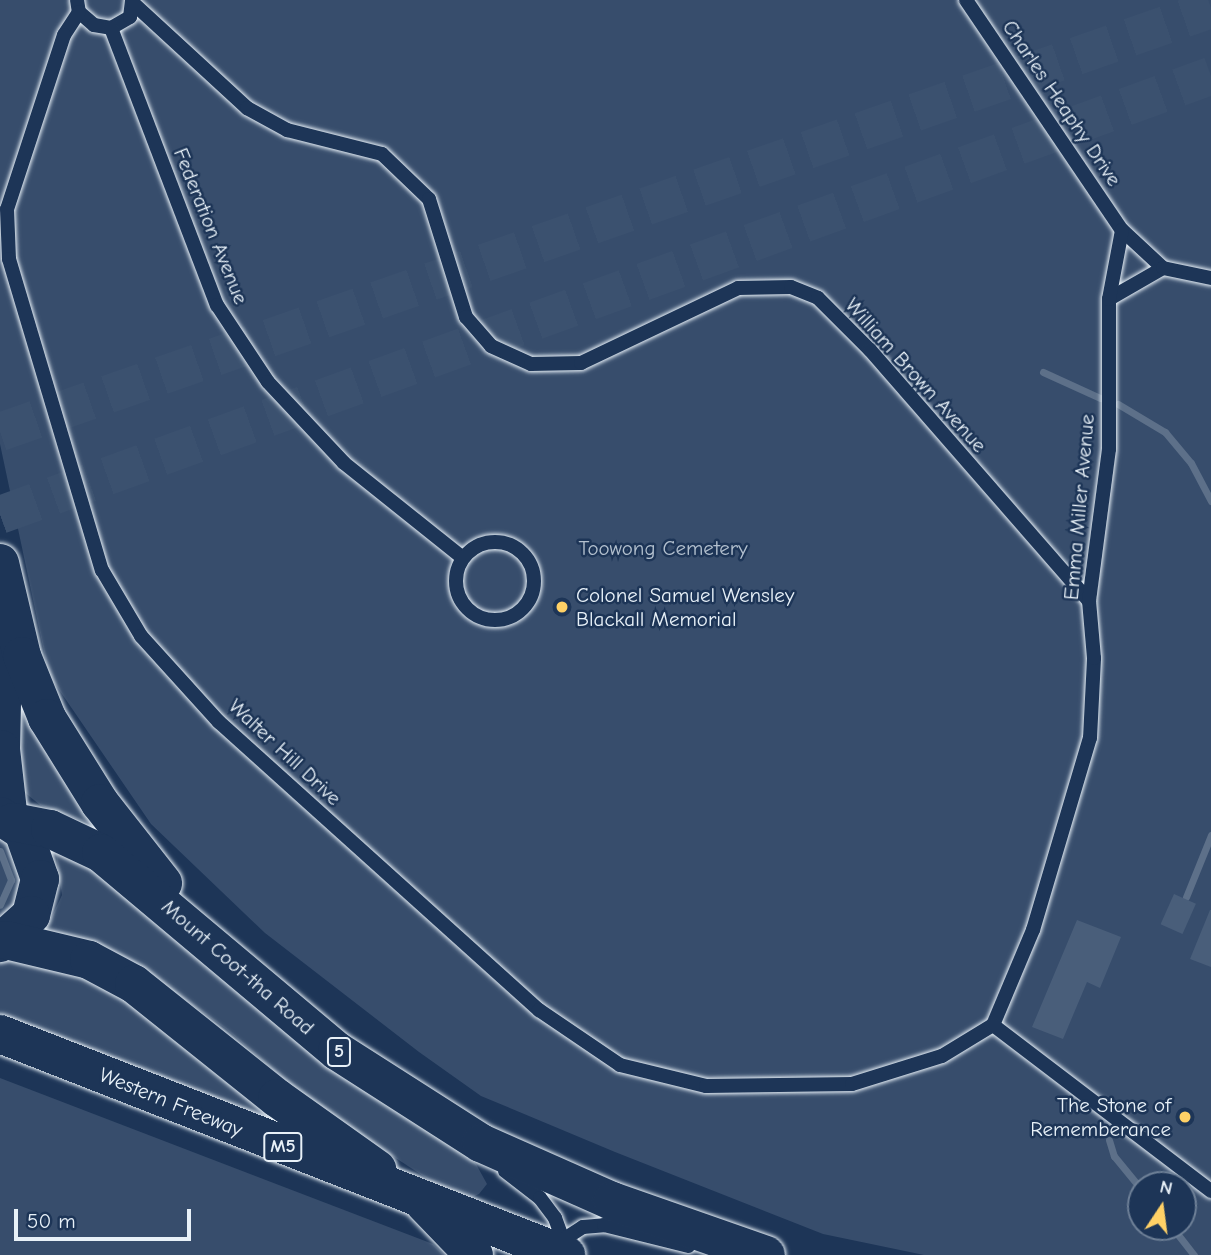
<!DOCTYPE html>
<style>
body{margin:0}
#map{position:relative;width:1211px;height:1255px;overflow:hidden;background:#1d3557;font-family:"Comic Neue",sans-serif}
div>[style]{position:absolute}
.green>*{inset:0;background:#374d6c}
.stream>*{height:7px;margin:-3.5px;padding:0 3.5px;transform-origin:3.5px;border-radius:3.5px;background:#5d7089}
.building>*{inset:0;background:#495e7a;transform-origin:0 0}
.highway-tunnel>*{height:38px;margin-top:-19px;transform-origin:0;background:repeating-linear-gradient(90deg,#3b516f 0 38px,transparent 0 57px)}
.roads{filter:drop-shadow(0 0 2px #e8f1f8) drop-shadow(0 0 2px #e8f1f8)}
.lane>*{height:14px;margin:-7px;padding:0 7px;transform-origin:7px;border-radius:7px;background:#1d3557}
.lane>.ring{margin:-7px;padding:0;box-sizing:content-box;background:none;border:14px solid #1d3557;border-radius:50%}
.secondary>*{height:38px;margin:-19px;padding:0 19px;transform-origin:19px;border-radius:19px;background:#1d3557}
.highway>*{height:38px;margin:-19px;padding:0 19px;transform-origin:19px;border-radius:19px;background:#1d3557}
.dots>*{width:19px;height:19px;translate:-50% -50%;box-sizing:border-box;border:4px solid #1d3557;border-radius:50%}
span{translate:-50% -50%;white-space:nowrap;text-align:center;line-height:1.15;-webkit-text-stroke:5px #1d3557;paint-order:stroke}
.shield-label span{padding:2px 5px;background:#1d3557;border:2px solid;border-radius:5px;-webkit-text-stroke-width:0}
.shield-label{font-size:19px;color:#e8f1f8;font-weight:700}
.street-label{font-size:21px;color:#e8f1f8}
.park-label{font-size:21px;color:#b3c0ce}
.poi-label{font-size:21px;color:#e8f1f8}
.left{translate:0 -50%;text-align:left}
.right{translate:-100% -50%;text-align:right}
.north{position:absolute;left:1127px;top:1171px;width:70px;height:70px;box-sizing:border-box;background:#1d3557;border:2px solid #6e8097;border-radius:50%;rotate:13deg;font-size:19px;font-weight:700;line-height:28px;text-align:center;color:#e8f1f8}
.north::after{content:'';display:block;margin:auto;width:24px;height:32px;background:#ffd166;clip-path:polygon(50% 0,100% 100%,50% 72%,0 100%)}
.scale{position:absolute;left:14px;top:1209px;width:177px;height:32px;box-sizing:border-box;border:4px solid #e8f1f8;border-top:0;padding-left:9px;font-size:21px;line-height:24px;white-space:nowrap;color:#e8f1f8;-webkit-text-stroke:5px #1d3557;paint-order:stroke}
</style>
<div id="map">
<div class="green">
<i style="clip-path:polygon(evenodd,0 0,1211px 0,1211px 1255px,924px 1255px,823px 1234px,615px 1152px,481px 1096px,419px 1052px,265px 933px,151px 824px,49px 675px,0 444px,0 0,1141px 1185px,1183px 1185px,1183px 1227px,1141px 1227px,1141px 1185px)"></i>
<i style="clip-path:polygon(12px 670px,108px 830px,40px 805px,23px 791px)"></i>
<i style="clip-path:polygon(0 835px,22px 870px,18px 900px,0 921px)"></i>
<i style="clip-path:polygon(61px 850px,79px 858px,476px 1164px,487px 1184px,479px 1194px,466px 1200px,437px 1185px,313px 1104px,225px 1028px,139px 967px,43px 936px,62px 895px,56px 854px)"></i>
<i style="clip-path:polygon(24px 954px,83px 967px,297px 1133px,0 1016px,0 962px)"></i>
<i style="clip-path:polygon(0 1078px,433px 1244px,444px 1255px,0 1255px)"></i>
</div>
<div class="stream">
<i style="left:1043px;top:372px;width:63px;rotate:24.5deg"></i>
<i style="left:1118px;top:404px;width:55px;rotate:30.8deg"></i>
<i style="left:1165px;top:432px;width:40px;rotate:50deg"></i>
<i style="left:1191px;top:463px;width:43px;rotate:62.2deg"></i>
<i style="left:0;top:851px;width:31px;rotate:69deg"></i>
<i style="left:11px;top:880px;width:27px;rotate:114deg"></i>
<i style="left:1186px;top:897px;width:67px;rotate:-68deg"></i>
<i style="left:1109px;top:1140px;width:17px;rotate:73deg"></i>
<i style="left:1114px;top:1156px;width:43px;rotate:50.7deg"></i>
<i style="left:1172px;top:1227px;width:36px;rotate:52deg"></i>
</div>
<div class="building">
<i style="left:1174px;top:894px;width:24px;height:33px;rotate:24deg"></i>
<i style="clip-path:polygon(1210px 910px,1211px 910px,1211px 967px,1190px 959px)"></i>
<i style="clip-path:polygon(1077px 920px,1121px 937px,1100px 988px,1087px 982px,1063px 1039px,1032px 1027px)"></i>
</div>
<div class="highway-tunnel">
<i style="left:0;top:432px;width:1283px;rotate:-19.25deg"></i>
<i style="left:0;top:515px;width:1288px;rotate:-19.93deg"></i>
</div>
<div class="roads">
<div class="lane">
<i style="left:77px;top:0;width:12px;rotate:81deg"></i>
<i style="left:79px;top:12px;width:20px;rotate:41deg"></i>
<i style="left:94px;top:25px;width:17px;rotate:10deg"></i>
<i style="left:111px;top:28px;width:22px;rotate:-30deg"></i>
<i style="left:130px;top:17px;width:17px;rotate:-83deg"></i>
<i style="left:966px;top:0;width:278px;rotate:55.9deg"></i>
<i style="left:1122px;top:230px;width:56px;rotate:42.8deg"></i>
<i style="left:1163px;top:268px;width:62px;rotate:150.1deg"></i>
<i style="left:134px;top:4px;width:154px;rotate:42.6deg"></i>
<i style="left:247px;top:108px;width:46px;rotate:28.8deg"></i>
<i style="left:287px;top:130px;width:98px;rotate:14.2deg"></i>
<i style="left:382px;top:154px;width:65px;rotate:43.8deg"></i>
<i style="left:429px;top:199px;width:124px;rotate:72.6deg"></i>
<i style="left:466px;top:317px;width:38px;rotate:49deg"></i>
<i style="left:491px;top:346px;width:44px;rotate:24.2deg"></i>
<i style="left:531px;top:364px;width:50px;rotate:-1.1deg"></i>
<i style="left:581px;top:363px;width:174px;rotate:-25.5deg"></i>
<i style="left:738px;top:288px;width:53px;rotate:-1.1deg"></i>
<i style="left:791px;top:287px;width:29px;rotate:22deg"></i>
<i style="left:818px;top:298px;width:74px;rotate:45deg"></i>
<i style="left:870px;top:350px;width:333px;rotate:48.9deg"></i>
<i style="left:79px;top:12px;width:27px;rotate:123deg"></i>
<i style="left:64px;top:35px;width:183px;rotate:108.1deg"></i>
<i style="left:7px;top:209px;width:50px;rotate:87.7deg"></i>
<i style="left:9px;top:259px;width:325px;rotate:73.4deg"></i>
<i style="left:102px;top:570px;width:77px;rotate:59.4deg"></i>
<i style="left:141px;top:636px;width:116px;rotate:47.8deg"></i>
<i style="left:219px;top:722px;width:431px;rotate:42deg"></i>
<i style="left:539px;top:1010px;width:98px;rotate:34.2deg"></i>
<i style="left:620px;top:1065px;width:89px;rotate:13.7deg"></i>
<i style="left:706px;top:1086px;width:146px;rotate:-0.8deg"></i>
<i style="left:852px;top:1084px;width:94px;rotate:-17.3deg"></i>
<i style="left:942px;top:1056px;width:60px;rotate:-31.3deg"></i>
<i style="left:111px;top:28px;width:297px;rotate:69.1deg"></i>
<i style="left:217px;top:305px;width:92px;rotate:56.5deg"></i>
<i style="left:268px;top:382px;width:111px;rotate:46.8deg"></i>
<i style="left:344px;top:463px;width:152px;rotate:38.6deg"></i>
<i style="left:1163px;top:268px;width:49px;rotate:11.8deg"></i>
<i class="ring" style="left:456px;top:542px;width:64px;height:64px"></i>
<i style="left:993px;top:1025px;width:103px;rotate:-67.2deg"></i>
<i style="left:1033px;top:930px;width:200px;rotate:-73.5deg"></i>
<i style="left:1090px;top:738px;width:80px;rotate:-87.1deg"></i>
<i style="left:1094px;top:658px;width:57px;rotate:-95deg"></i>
<i style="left:1089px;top:601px;width:153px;rotate:-82.5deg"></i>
<i style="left:1109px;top:449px;width:150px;rotate:-90deg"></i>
<i style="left:1109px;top:299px;width:70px;rotate:-79.3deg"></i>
<i style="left:993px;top:1025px;width:274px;rotate:37.3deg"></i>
<i style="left:505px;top:1171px;width:44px;rotate:37.6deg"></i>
<i style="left:540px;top:1198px;width:25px;rotate:53deg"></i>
<i style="left:555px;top:1218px;width:29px;rotate:70deg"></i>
<i style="left:555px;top:1245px;width:33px;rotate:-33deg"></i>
<i style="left:583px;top:1227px;width:21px;rotate:-5deg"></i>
<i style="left:604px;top:1225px;width:87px;rotate:14deg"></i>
</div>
<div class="secondary">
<i style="left:4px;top:608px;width:141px;rotate:91.2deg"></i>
<i style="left:1px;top:749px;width:71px;rotate:83.6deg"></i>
<i style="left:424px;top:1203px;width:72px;rotate:46.1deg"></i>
</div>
<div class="highway">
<i style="left:0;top:563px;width:96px;rotate:76.7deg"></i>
<i style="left:22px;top:656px;width:67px;rotate:68deg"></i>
<i style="left:47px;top:718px;width:100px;rotate:58.1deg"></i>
<i style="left:100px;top:803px;width:102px;rotate:51.8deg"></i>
<i style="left:0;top:816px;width:27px;rotate:33deg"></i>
<i style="left:23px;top:831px;width:51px;rotate:70.5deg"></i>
<i style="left:40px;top:879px;width:37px;rotate:104deg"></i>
<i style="left:31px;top:915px;width:42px;rotate:137.9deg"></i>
<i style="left:13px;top:822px;width:38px;rotate:11deg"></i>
<i style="left:50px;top:829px;width:56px;rotate:25.2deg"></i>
<i style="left:101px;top:853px;width:308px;rotate:40deg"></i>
<i style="left:337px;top:1051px;width:171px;rotate:32.6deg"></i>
<i style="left:481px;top:1143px;width:143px;rotate:23.9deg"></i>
<i style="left:612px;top:1201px;width:163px;rotate:19.3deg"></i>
<i style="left:6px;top:940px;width:85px;rotate:13.5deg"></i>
<i style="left:89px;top:960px;width:51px;rotate:28.1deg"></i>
<i style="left:134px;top:984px;width:183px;rotate:38.6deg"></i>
<i style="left:277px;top:1098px;width:123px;rotate:35.4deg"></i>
<i style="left:0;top:1034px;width:608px;rotate:21.33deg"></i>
</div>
</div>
<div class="dots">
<i style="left:562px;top:607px;background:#ffd166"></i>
<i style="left:1185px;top:1117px;background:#ffd166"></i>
</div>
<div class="shield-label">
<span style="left:339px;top:1052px">5</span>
<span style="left:283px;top:1147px">M5</span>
</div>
<div class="street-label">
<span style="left:1062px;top:103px;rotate:56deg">Charles Heaphy Drive</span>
<span style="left:211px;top:226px;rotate:68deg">Federation Avenue</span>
<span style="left:916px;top:375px;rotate:48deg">William Brown Avenue</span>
<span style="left:1079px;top:507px;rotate:-85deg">Emma Miller Avenue</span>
<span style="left:285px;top:752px;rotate:43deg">Walter Hill Drive</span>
<span style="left:238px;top:967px;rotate:41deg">Mount Coot-tha Road</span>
<span style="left:171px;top:1102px;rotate:22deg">Western Freeway</span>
</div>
<div class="park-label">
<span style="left:663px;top:548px">Toowong Cemetery</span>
</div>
<div class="poi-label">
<span class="left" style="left:576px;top:607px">Colonel Samuel Wensley<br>Blackall Memorial</span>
<span class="right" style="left:1171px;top:1117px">The Stone of<br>Rememberance</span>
</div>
<div class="north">N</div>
<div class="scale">50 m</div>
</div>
